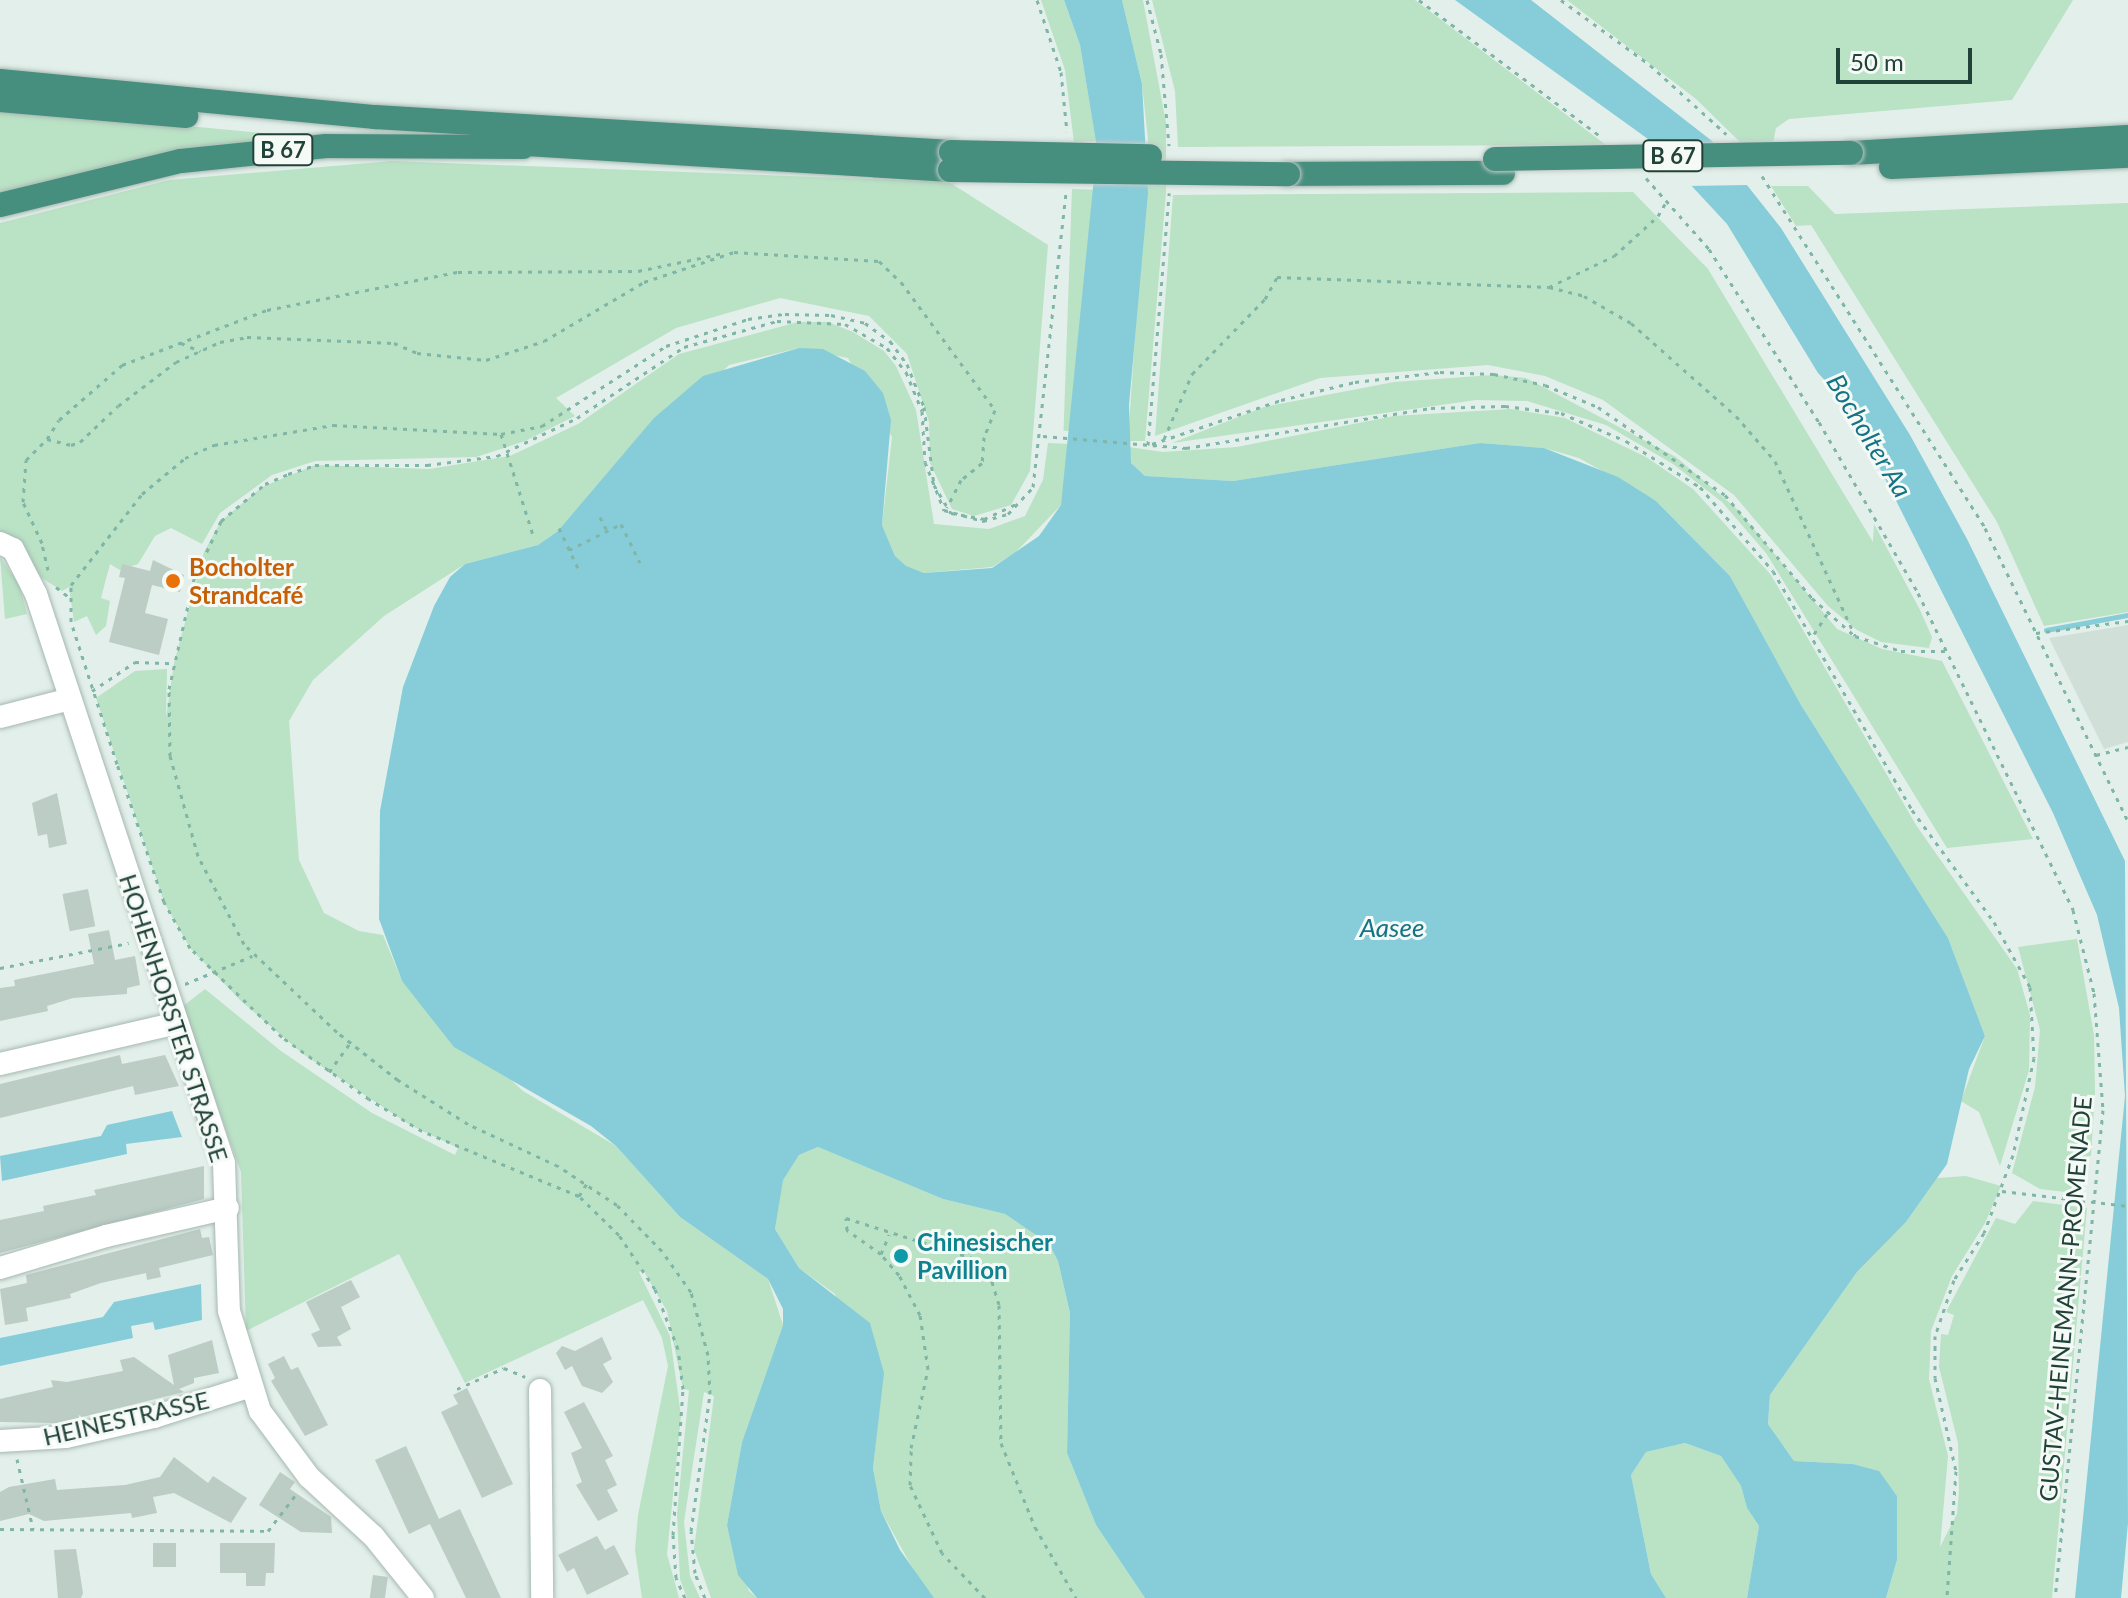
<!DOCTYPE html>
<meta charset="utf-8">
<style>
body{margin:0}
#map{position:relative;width:2128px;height:1598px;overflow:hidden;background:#e3efea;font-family:Lato,sans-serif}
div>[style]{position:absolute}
.built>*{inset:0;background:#d1dfd9}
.green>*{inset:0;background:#bae2c5;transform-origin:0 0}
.water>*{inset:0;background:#86cdd9}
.pier>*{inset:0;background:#e3efea}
.stream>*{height:5px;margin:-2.5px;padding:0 2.5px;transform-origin:2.5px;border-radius:2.5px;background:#86cdd9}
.building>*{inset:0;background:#bbcdc5;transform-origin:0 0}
.path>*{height:3px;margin-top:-1.5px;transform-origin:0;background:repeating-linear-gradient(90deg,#80b6a5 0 4px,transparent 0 10px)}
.roads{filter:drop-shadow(0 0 2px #a5b8b1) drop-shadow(0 0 2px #a5b8b1)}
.minor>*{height:22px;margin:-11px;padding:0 11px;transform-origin:11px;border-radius:11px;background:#fff}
.trunk>*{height:24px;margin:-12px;padding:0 12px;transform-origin:12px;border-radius:12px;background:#468e7d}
.bridges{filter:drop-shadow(0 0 2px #c1cac8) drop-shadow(0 0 2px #c1cac8)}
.trunk-bridge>*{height:24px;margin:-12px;padding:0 12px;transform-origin:12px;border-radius:12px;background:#468e7d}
.dots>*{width:22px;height:22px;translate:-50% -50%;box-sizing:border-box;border:4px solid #f5faf7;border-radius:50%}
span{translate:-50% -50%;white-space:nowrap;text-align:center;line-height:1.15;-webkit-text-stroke:6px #f5faf7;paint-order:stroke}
.shield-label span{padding:2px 6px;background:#f5faf7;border:2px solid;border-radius:6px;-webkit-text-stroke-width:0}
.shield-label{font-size:22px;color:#214239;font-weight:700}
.food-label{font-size:24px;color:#c56008;font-weight:700}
.left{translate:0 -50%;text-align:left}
.street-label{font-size:24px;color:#214239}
.culture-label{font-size:24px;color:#0d838f;font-weight:700}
.water-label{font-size:26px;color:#147385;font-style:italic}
.scale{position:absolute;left:1836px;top:48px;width:136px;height:36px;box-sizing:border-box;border:4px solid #214239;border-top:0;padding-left:10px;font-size:24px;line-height:28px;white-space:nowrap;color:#214239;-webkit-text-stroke:6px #f5faf7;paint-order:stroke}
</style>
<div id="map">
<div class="built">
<i style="clip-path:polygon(2128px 625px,2128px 742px,2104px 749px,2049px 638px)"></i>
</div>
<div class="green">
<i style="clip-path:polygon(1041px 0,1064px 0,1080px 45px,1096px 141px,1074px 142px,1065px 70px)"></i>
<i style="clip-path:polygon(1122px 0,1143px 0,1166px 123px,1166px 192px,1145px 441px,1128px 441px,1148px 139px,1142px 84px)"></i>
<i style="clip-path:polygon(1152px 0,1415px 0,1606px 145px,1178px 147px,1175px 91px)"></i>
<i style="clip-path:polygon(1567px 0,2073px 0,2012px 100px,1789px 119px,1776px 128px,1773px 143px,1742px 144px,1696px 99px)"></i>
<i style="clip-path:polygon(0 108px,315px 138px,0 195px)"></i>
<i style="clip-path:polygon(392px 161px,949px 182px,1048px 245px,1030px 471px,1011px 505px,974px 516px,952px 509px,930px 463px,929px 422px,907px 354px,869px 316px,780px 298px,676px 328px,556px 398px,575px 416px,525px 441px,476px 457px,315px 461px,272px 475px,220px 513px,202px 544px,171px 528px,155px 536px,138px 564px,120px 570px,110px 564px,101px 598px,110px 601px,106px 626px,96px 635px,87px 616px,74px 622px,69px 587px,62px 591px,42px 578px,0 531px,0 223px,169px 180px)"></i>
<i style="clip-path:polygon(1771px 186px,1808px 186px,1835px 214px,2128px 203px,2128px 612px,2044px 626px,1997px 522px,1811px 225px,1796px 226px)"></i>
<i style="left:1072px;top:189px;width:23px;height:242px;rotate:2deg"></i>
<i style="clip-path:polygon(1633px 192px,1708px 269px,1873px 542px,1874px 524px,1920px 610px,1932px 637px,1929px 648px,1881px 642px,1857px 630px,1828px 606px,1734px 495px,1603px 400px,1545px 376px,1488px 365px,1320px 378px,1155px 436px,1173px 195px)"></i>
<i style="clip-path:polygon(798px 322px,828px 322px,853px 332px,884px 351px,896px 366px,916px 410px,934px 524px,989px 529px,1025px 516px,1043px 480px,1048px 443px,1070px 444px,1061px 505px,1016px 552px,992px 567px,924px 573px,906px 567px,895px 556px,882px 525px,892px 437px,848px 358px,799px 348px,729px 365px,558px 531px,538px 545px,465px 564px,384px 616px,313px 680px,289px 721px,299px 860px,324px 913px,359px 931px,383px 935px,402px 981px,523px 1091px,616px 1146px,680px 1217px,768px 1279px,783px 1325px,742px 1442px,727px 1525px,749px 1591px,757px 1598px,711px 1598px,694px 1549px,714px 1396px,704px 1392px,684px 1522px,690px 1576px,700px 1598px,687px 1598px,680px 1579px,677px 1514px,689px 1390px,683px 1389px,667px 1311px,643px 1270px,639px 1272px,670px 1336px,681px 1416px,667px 1554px,679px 1598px,642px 1598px,635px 1550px,638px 1515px,668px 1366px,662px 1338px,643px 1300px,465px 1383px,399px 1254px,246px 1331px,241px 1172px,182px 1007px,205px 989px,281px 1051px,372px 1113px,455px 1155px,458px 1148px,410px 1125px,303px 1054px,241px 1001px,190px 948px,164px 902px,96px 698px,135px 671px,167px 669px,166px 718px,174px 663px,204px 552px,221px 521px,262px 487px,315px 465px,429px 469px,510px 456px,578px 424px,679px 354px)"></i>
<i style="clip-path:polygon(1493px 375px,1526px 378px,1676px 457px,1737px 509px,1837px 629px,1882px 649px,1942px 661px,2033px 839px,1947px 848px,1766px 553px,1722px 502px,1673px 464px,1606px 425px,1527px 401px,1476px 400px,1172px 443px,1264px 407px,1394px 382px)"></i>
<i style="clip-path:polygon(1511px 409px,1565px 418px,1646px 457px,1693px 489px,1771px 575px,1916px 825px,2017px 969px,2030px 1015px,2029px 1070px,2000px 1166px,1979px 1112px,1961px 1101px,1985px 1036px,1948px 938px,1801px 705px,1730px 576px,1656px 501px,1579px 458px,1544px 448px,1480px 443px,1233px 481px,1145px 476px,1131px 463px,1129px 447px,1163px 452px,1237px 447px,1394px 416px)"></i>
<i style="clip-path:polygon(0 557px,19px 584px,27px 614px,5px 619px)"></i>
<i style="clip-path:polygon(2077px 939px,2094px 1035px,2095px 1093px,2091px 1156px,2078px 1159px,2074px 1193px,2040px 1189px,2012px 1173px,2035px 1087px,2040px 1030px,2018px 947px)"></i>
<i style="clip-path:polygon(818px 1147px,943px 1199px,1005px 1214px,1049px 1244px,1058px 1261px,1070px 1313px,1067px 1453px,1096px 1525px,1145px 1598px,934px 1598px,918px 1578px,881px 1511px,873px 1468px,878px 1421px,835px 1294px,799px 1268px,775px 1229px,782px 1180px,799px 1155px)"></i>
<i style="clip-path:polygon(1966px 1176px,2001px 1186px,1985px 1223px,1952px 1276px,1931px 1331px,1929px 1379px,1948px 1456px,1940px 1547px,1957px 1514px,1959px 1490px,1958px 1443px,1939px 1367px,1941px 1334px,1948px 1335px,1954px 1315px,1946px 1312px,1996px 1218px,2015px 1224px,2033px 1201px,2087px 1208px,2052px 1598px,1886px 1598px,1897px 1560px,1897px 1496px,1878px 1471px,1853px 1464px,1794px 1461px,1768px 1424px,1770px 1395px,1857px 1272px,1906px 1222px,1937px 1178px)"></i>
<i style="clip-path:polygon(1685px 1443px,1721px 1456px,1741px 1486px,1747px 1508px,1759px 1526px,1747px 1598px,1666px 1598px,1651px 1574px,1631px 1475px,1646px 1452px)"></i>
</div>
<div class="water">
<i style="clip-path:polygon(1064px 0,1122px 0,1142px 84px,1148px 193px,1129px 405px,1131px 463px,1145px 476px,1233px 481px,1480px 443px,1544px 448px,1618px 477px,1656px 501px,1730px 576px,1801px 705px,1948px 938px,1985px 1036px,1969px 1069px,1947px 1164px,1906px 1222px,1857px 1272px,1770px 1395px,1768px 1424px,1794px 1461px,1853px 1464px,1879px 1471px,1897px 1496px,1897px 1560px,1886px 1598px,1747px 1598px,1759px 1526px,1747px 1508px,1741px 1486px,1721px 1456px,1685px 1443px,1646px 1452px,1631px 1475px,1651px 1574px,1666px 1598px,1145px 1598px,1096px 1525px,1067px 1453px,1070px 1313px,1058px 1261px,1049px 1244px,1005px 1214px,943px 1199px,818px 1147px,799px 1155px,783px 1180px,775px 1229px,799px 1268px,870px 1323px,884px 1373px,873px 1468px,881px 1511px,900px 1550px,934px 1598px,757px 1598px,738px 1575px,727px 1525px,742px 1442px,783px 1325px,783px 1309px,768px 1279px,680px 1217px,616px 1146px,591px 1126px,454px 1047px,402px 981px,379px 919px,380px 811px,403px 687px,434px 606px,450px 577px,465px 564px,538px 545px,558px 531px,654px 418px,703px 376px,799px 348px,823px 349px,865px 371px,883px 393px,891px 420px,882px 525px,895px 556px,906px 566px,924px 573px,992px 568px,1039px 536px,1061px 505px,1097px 148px,1080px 45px)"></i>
<i style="clip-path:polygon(1455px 0,1531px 0,1712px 141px,1781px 228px,1910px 435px,1967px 539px,2125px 861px,2128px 1523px,2121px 1598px,2075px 1598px,2125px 1096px,2119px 1008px,2097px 915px,2053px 813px,1848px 405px,1818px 373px,1727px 224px,1648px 139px)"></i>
<i style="clip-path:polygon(172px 1111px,182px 1137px,126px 1144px,127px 1154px,2px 1181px,0 1156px,101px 1136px,107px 1125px)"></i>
<i style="clip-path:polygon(201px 1284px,202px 1320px,155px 1330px,153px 1322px,131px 1326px,133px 1338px,0 1366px,0 1338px,103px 1317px,114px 1302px)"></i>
</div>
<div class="pier">
<i style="clip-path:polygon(1721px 146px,1748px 185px,1688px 186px,1652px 148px)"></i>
</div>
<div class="stream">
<i style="left:2046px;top:630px;width:83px;rotate:-10.4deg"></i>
</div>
<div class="building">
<i style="clip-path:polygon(153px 560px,184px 575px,180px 592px,152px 585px,145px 613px,168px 619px,159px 655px,109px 642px,125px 578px,119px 577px,122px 564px,150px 571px)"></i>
<i style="clip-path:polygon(57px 793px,67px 844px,49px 848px,47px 834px,38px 836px,32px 803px)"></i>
<i style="left:88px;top:889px;width:38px;height:26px;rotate:79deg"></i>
<i style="clip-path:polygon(109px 930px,115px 960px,135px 956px,140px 985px,127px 988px,127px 994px,73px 998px,47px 1006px,48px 1011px,0 1021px,0 988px,15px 986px,14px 980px,94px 964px,88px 934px)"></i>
<i style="clip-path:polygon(120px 1055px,122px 1064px,165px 1055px,179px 1086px,135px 1095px,133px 1086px,0 1118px,0 1084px)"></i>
<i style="clip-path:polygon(204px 1166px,204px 1199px,0 1253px,0 1220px,44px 1211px,43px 1206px,96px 1195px,94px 1190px)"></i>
<i style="clip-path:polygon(200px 1229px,202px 1238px,209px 1237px,213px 1255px,159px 1268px,161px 1277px,147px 1280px,146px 1273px,101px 1283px,70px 1294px,71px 1298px,26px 1308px,28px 1321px,5px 1325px,0 1289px,27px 1283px,26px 1275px)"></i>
<i style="clip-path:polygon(351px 1280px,360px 1297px,341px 1307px,351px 1329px,337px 1337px,342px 1346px,318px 1347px,311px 1334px,320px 1330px,306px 1302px)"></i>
<i style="clip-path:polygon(602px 1337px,612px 1359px,603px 1364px,613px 1382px,602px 1393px,582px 1386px,572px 1366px,565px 1370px,556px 1353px,562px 1346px,575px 1351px)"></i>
<i style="clip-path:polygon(212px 1340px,219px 1373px,194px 1378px,194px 1383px,179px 1389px,184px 1392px,58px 1423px,0 1422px,0 1399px,53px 1387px,51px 1380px,67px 1382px,123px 1371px,120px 1360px,134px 1357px,174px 1385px,168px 1355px)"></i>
<i style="clip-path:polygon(284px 1356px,291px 1370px,298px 1367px,328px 1425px,305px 1436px,271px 1381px,275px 1378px,268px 1364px)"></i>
<i style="clip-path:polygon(467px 1388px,513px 1484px,482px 1498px,441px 1412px,458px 1404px,453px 1395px)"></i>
<i style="clip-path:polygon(584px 1402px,613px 1456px,605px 1460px,617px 1485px,607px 1490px,618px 1511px,598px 1521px,576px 1485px,582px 1482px,571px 1453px,582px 1448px,564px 1412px)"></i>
<i style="clip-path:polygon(406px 1446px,439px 1519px,460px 1509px,501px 1598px,466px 1598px,430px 1524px,409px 1534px,375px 1460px)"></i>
<i style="clip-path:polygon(174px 1457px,208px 1483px,213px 1476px,247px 1498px,231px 1523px,174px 1493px,153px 1497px,157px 1513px,132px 1518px,131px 1513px,44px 1521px,29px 1514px,0 1521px,0 1492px,9px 1487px,55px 1479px,57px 1490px,125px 1485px,160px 1477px)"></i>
<i style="clip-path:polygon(280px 1472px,295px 1482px,290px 1489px,331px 1517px,332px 1533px,301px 1532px,259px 1505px)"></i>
<i style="clip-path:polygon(597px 1536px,605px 1550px,614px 1545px,629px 1574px,587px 1595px,574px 1568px,567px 1572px,558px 1555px)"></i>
<i style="left:153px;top:1543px;width:23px;height:24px"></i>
<i style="clip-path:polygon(220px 1543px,275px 1543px,274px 1573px,266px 1573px,265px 1586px,246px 1586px,246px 1573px,220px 1573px)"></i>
<i style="clip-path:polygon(76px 1549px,83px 1593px,81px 1598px,58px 1598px,54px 1550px)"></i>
<i style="left:373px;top:1575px;width:15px;height:23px;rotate:8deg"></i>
</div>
<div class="path">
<i style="left:1037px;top:0;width:76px;rotate:71.6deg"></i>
<i style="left:1061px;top:72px;width:60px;rotate:84.3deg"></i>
<i style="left:1147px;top:0;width:56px;rotate:75.5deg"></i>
<i style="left:1161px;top:54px;width:92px;rotate:85deg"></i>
<i style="left:1419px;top:0;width:225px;rotate:36.9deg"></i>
<i style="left:1561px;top:0;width:110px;rotate:36.1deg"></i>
<i style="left:1650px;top:65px;width:103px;rotate:42.2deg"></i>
<i style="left:1762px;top:176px;width:417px;rotate:57.6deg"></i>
<i style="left:1985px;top:528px;width:326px;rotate:64deg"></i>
<i style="left:1646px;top:178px;width:95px;rotate:48.4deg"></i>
<i style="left:1709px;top:249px;width:205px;rotate:57.6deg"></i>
<i style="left:1819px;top:422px;width:198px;rotate:59.9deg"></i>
<i style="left:1918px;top:593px;width:353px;rotate:63.9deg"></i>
<i style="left:2073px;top:910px;width:86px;rotate:75.8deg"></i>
<i style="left:2094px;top:993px;width:117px;rotate:85.6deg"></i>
<i style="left:2103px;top:1110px;width:490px;rotate:95.6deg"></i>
<i style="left:1549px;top:287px;width:72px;rotate:-25.5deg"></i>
<i style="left:1614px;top:256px;width:59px;rotate:-42.3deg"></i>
<i style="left:1658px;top:216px;width:20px;rotate:-60deg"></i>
<i style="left:181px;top:343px;width:21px;rotate:23deg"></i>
<i style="left:501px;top:434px;width:106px;rotate:72.4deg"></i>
<i style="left:1043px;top:436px;width:144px;rotate:4.8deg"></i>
<i style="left:1186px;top:448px;width:248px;rotate:-9.3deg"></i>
<i style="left:1431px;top:408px;width:74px;rotate:-1.5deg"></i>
<i style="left:1505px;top:406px;width:56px;rotate:7.1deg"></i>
<i style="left:1561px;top:413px;width:71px;rotate:23.3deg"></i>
<i style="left:1626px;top:441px;width:87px;rotate:31.9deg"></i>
<i style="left:1700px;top:487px;width:111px;rotate:49deg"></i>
<i style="left:1773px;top:571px;width:276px;rotate:59.8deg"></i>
<i style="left:1912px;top:810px;width:139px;rotate:53.8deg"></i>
<i style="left:1994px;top:922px;width:74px;rotate:61deg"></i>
<i style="left:2030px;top:987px;width:71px;rotate:86.8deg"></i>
<i style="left:2034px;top:1058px;width:99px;rotate:102.2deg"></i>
<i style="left:2013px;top:1155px;width:83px;rotate:110.4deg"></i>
<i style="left:1984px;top:1233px;width:56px;rotate:122.6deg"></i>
<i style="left:1954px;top:1280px;width:59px;rotate:108.7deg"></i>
<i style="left:1935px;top:1336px;width:42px;rotate:90deg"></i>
<i style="left:1935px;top:1378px;width:95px;rotate:77.3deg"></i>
<i style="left:1956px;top:1471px;width:127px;rotate:94.1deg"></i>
<i style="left:47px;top:439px;width:22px;rotate:-58deg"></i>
<i style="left:59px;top:420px;width:84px;rotate:-41.1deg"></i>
<i style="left:122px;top:365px;width:155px;rotate:-20.8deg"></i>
<i style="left:267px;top:310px;width:195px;rotate:-11.3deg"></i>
<i style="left:458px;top:272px;width:180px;rotate:-0.3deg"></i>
<i style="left:638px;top:271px;width:88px;rotate:-11.8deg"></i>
<i style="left:1164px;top:439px;width:71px;rotate:-66.7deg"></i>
<i style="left:1192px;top:374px;width:105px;rotate:-45.8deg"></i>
<i style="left:1265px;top:299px;width:25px;rotate:-61deg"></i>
<i style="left:1277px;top:277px;width:272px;rotate:2.1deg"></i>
<i style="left:1549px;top:287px;width:36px;rotate:14deg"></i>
<i style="left:1584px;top:296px;width:54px;rotate:29.9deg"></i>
<i style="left:1631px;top:323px;width:140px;rotate:41.5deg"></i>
<i style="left:1736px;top:416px;width:60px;rotate:49.1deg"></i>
<i style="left:1775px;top:461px;width:192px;rotate:65.4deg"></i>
<i style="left:1152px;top:444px;width:136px;rotate:-18.8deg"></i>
<i style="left:1281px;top:400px;width:76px;rotate:-13.7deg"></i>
<i style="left:1355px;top:382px;width:86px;rotate:-6.7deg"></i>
<i style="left:1440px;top:372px;width:54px;rotate:2.1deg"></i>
<i style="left:1494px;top:374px;width:52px;rotate:12.2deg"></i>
<i style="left:1545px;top:385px;width:57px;rotate:22.5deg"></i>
<i style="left:1598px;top:407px;width:155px;rotate:34.7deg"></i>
<i style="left:1725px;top:495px;width:135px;rotate:49.8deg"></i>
<i style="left:1812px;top:598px;width:57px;rotate:41.5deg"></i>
<i style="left:1855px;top:636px;width:48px;rotate:18.1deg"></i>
<i style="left:1901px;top:651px;width:46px"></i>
<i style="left:1148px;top:445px;width:253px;rotate:-85.2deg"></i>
<i style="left:600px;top:517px;width:16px;rotate:63deg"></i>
<i style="left:559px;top:528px;width:44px;rotate:64.6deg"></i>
<i style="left:569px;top:550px;width:58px;rotate:-26.6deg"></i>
<i style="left:621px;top:524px;width:43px;rotate:64deg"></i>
<i style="left:48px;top:570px;width:28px;rotate:-103deg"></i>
<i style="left:42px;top:543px;width:45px;rotate:-114.9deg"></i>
<i style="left:23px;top:502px;width:42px;rotate:-85.9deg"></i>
<i style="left:26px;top:460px;width:30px;rotate:-45deg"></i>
<i style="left:47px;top:439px;width:25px;rotate:14deg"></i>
<i style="left:71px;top:445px;width:9px;rotate:-18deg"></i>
<i style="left:80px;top:442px;width:52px;rotate:-43.5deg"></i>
<i style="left:118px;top:406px;width:73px;rotate:-37.2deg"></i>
<i style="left:176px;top:362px;width:48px;rotate:-24.4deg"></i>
<i style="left:220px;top:342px;width:27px;rotate:-10deg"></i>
<i style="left:247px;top:337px;width:147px;rotate:2.3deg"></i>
<i style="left:394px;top:343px;width:25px;rotate:23deg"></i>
<i style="left:417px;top:353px;width:69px;rotate:5.8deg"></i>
<i style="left:486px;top:360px;width:61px;rotate:-18.1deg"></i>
<i style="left:544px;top:341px;width:116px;rotate:-30.5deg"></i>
<i style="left:644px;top:282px;width:95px;rotate:-18.4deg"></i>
<i style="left:734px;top:252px;width:145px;rotate:3.6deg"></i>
<i style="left:879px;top:261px;width:30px;rotate:44deg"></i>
<i style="left:901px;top:282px;width:159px;rotate:53.7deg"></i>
<i style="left:995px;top:410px;width:29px;rotate:112deg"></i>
<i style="left:984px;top:437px;width:26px;rotate:94deg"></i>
<i style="left:982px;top:463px;width:27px;rotate:141deg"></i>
<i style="left:961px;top:480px;width:31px;rotate:117deg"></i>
<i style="left:56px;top:587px;width:16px;rotate:38deg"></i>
<i style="left:2036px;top:633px;width:93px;rotate:-7.4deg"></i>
<i style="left:1814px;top:634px;width:24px;rotate:-57deg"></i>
<i style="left:92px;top:691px;width:52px;rotate:-34deg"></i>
<i style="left:135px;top:662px;width:37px;rotate:2deg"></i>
<i style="left:2096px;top:755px;width:33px;rotate:-14deg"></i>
<i style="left:0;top:968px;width:131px;rotate:-11deg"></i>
<i style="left:185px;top:984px;width:73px;rotate:-22.7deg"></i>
<i style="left:329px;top:1072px;width:36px;rotate:-54deg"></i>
<i style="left:2002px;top:1191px;width:127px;rotate:6.8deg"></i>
<i style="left:579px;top:1196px;width:15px;rotate:-58deg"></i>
<i style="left:881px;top:1254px;width:21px;rotate:-67deg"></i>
<i style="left:457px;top:1389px;width:51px;rotate:-24.1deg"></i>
<i style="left:504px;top:1368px;width:23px;rotate:23deg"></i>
<i style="left:17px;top:1459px;width:72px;rotate:77.1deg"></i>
<i style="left:0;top:1529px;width:268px;rotate:0.4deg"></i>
<i style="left:268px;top:1531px;width:48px;rotate:-52.7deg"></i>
<i style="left:685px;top:1598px;width:22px;rotate:-114deg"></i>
<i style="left:676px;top:1578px;width:43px;rotate:-94deg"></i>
<i style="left:673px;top:1535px;width:146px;rotate:-86.1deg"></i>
<i style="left:683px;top:1389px;width:40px;rotate:-97.1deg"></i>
<i style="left:678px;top:1349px;width:64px;rotate:-111deg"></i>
<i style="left:655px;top:1289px;width:65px;rotate:-123.7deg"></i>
<i style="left:619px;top:1235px;width:56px;rotate:-135.7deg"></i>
<i style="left:579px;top:1196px;width:170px;rotate:-157.5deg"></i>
<i style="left:422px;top:1131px;width:62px;rotate:-148.9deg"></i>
<i style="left:369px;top:1099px;width:107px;rotate:-144.5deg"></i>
<i style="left:282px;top:1037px;width:128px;rotate:-135.9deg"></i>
<i style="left:190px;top:948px;width:53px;rotate:-119.5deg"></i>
<i style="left:164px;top:902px;width:146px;rotate:-108.8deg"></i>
<i style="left:117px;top:764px;width:149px;rotate:-107.9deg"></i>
<i style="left:71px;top:622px;width:37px;rotate:-90deg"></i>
<i style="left:71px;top:585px;width:115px;rotate:-52deg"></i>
<i style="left:142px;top:494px;width:56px;rotate:-39.9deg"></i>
<i style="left:185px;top:458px;width:32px;rotate:-24deg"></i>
<i style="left:214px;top:445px;width:121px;rotate:-9.5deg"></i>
<i style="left:333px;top:425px;width:168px;rotate:3.1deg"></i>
<i style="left:501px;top:434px;width:42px;rotate:-11deg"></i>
<i style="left:542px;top:426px;width:148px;rotate:-32.8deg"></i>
<i style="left:666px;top:346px;width:86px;rotate:-18.2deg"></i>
<i style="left:748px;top:319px;width:37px;rotate:-8deg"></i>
<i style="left:785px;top:314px;width:46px;rotate:1.2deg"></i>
<i style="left:831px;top:315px;width:35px;rotate:13deg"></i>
<i style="left:865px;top:323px;width:31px;rotate:36deg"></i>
<i style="left:890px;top:341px;width:29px;rotate:54deg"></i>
<i style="left:907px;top:364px;width:46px;rotate:68.4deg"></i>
<i style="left:924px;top:407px;width:79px;rotate:82.7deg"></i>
<i style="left:934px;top:485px;width:33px;rotate:59deg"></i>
<i style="left:951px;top:513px;width:34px;rotate:10deg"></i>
<i style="left:984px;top:519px;width:40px;rotate:-25deg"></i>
<i style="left:705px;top:1598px;width:27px;rotate:-112deg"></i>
<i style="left:695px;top:1573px;width:42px;rotate:-95.4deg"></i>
<i style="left:691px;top:1531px;width:138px;rotate:-82.1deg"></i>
<i style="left:710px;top:1394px;width:39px;rotate:-93deg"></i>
<i style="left:708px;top:1355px;width:65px;rotate:-105.1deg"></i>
<i style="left:691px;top:1292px;width:50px;rotate:-125.3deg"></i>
<i style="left:662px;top:1251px;width:64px;rotate:-134.4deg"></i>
<i style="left:617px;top:1205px;width:71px;rotate:-146.5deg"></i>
<i style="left:558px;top:1166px;width:99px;rotate:-155deg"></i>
<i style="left:468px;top:1124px;width:83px;rotate:-147.8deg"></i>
<i style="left:398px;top:1080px;width:78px;rotate:-141.8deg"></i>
<i style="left:337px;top:1032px;width:128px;rotate:-136.6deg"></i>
<i style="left:244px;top:944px;width:99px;rotate:-117.6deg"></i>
<i style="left:198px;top:856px;width:104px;rotate:-105.6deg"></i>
<i style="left:170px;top:756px;width:67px;rotate:-90.9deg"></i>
<i style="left:169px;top:689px;width:113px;rotate:-77.2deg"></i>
<i style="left:194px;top:579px;width:64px;rotate:-65deg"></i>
<i style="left:221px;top:521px;width:57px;rotate:-40.1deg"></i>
<i style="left:265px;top:484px;width:25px;rotate:-23deg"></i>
<i style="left:288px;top:474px;width:28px;rotate:-18deg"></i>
<i style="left:315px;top:465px;width:112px"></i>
<i style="left:427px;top:465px;width:71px;rotate:-7.3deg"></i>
<i style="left:497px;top:456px;width:89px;rotate:-25.4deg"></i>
<i style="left:577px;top:418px;width:128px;rotate:-33.6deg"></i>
<i style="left:684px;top:347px;width:97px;rotate:-15.6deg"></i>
<i style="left:777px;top:321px;width:68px;rotate:2.5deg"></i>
<i style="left:845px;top:324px;width:48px;rotate:29.7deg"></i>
<i style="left:887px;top:348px;width:31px;rotate:52deg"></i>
<i style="left:906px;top:372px;width:42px;rotate:67.7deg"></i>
<i style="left:922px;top:411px;width:51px;rotate:86.6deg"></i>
<i style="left:925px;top:462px;width:52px;rotate:68.4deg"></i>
<i style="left:944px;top:510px;width:41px;rotate:15.8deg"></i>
<i style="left:983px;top:521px;width:26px;rotate:-16deg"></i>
<i style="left:1008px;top:514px;width:37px;rotate:-47deg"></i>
<i style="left:1033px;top:487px;width:298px;rotate:-83.6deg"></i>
<i style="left:985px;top:1598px;width:62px;rotate:-133.7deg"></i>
<i style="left:942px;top:1553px;width:75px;rotate:-115.2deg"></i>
<i style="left:910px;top:1485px;width:37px;rotate:-88deg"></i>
<i style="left:911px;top:1448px;width:81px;rotate:-77.9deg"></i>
<i style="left:928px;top:1369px;width:55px;rotate:-98.4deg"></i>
<i style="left:920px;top:1315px;width:45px;rotate:-117.7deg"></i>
<i style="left:899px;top:1275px;width:28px;rotate:-131deg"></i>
<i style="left:881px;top:1254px;width:42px;rotate:-144.8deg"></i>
<i style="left:847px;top:1230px;width:12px;rotate:-95deg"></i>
<i style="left:846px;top:1218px;width:132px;rotate:17.6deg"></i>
<i style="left:972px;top:1258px;width:22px;rotate:39deg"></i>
<i style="left:989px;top:1272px;width:34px;rotate:73deg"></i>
<i style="left:999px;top:1305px;width:138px;rotate:89.2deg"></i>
<i style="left:1001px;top:1443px;width:91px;rotate:68deg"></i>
<i style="left:1035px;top:1527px;width:82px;rotate:60deg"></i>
</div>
<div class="roads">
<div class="minor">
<i style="left:0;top:543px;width:14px;rotate:25deg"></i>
<i style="left:13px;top:549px;width:51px;rotate:62.9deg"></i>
<i style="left:36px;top:594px;width:599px;rotate:71.72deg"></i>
<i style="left:224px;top:1163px;width:148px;rotate:88.1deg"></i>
<i style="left:229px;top:1311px;width:105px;rotate:72.8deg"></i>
<i style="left:260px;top:1411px;width:82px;rotate:53.4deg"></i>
<i style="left:309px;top:1477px;width:88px;rotate:42.7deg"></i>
<i style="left:374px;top:1537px;width:78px;rotate:51.2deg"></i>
<i style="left:0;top:717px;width:72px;rotate:-14.4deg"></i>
<i style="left:0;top:1064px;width:182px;rotate:-13deg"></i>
<i style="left:0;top:1268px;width:111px;rotate:-16.8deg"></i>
<i style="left:106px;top:1236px;width:125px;rotate:-12.9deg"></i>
<i style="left:540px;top:1390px;width:208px;rotate:89.4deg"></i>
<i style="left:0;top:1441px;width:66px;rotate:-3.5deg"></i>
<i style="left:66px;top:1437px;width:90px;rotate:-12.8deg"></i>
<i style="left:154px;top:1417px;width:102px;rotate:-17.7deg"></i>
</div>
<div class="trunk">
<i style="left:0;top:81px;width:377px;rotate:5.5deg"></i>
<i style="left:375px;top:117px;width:577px;rotate:3.48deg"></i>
<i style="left:0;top:100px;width:187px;rotate:4.9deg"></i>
<i style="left:510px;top:143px;width:441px;rotate:3.5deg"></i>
<i style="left:1851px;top:153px;width:277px;rotate:-3.3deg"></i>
<i style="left:1891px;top:167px;width:237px;rotate:-2.7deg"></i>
<i style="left:1288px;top:174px;width:215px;rotate:-0.3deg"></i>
<i style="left:0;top:205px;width:186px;rotate:-13.7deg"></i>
<i style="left:181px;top:161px;width:146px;rotate:-5.9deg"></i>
<i style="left:326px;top:146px;width:197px;rotate:0.3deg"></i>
</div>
</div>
<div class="bridges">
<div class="trunk-bridge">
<i style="left:951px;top:152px;width:199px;rotate:1.2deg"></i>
<i style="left:1495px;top:159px;width:356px;rotate:-1deg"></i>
<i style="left:950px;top:170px;width:338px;rotate:0.7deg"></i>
</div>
</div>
<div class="dots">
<i style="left:173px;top:581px;background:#e8710a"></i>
<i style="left:901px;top:1256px;background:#0f9aa8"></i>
</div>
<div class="shield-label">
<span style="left:283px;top:150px">B 67</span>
<span style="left:1673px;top:156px">B 67</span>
</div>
<div class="food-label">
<span class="left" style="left:189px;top:581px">Bocholter<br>Strandcafé</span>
</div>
<div class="street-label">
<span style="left:174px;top:1018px;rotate:72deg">HOHENHORSTER STRASSE</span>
<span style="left:2065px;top:1299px;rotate:-85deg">GUSTAV-HEINEMANN-PROMENADE</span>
<span style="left:126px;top:1418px;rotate:-13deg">HEINESTRASSE</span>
</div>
<div class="culture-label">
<span class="left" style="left:917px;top:1256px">Chinesischer<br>Pavillion</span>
</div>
<div class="water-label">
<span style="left:1869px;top:436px;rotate:59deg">Bocholter Aa</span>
<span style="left:1392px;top:928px">Aasee</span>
</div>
<div class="scale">50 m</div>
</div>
